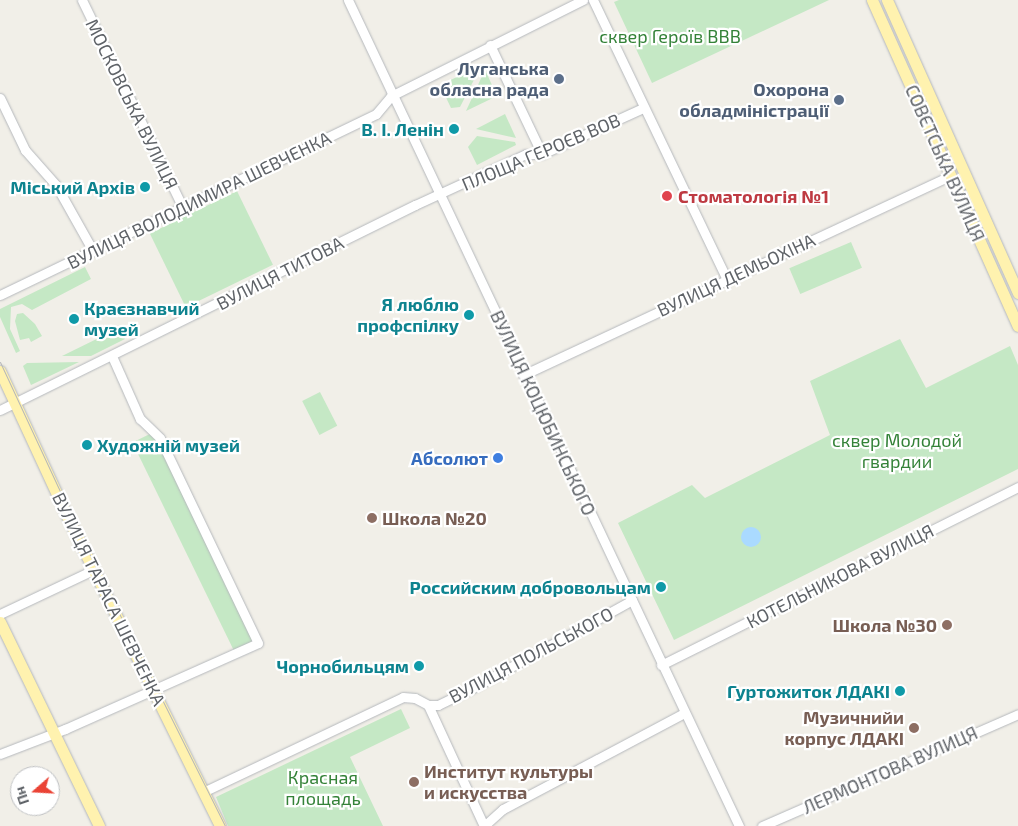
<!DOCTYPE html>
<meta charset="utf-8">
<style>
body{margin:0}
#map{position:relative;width:1018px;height:826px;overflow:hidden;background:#f1efe8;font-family:"Exo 2",sans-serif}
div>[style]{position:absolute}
.green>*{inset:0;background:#c5e8c5;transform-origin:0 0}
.water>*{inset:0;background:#aadaff}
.round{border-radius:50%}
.roads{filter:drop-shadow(0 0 1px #b5b8bc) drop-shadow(0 0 1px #b5b8bc)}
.minor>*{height:9px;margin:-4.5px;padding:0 4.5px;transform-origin:4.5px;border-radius:4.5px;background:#fff}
.major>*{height:11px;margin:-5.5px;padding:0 5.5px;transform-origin:5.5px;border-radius:5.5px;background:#fff2af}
.tram>*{height:1px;margin:-0.5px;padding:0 0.5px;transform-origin:0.5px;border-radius:0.5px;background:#b6b7b8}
.dots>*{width:14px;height:14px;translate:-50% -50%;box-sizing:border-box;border:2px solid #fff;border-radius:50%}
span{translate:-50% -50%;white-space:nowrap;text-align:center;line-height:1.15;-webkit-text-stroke:4.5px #fff;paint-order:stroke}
.park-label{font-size:18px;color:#348238}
.service-label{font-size:18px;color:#4e5e75;font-weight:700}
.right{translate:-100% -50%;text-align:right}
.street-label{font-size:18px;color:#5f6368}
.culture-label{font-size:18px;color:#0d838f;font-weight:700}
.left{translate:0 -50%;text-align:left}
.health-label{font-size:18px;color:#be3a42;font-weight:700}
.shop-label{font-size:18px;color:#366cbe;font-weight:700}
.education-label{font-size:18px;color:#785e54;font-weight:700}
.north{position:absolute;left:10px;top:766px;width:50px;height:50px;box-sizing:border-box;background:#fff;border:1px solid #bfc1c3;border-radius:50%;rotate:251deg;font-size:14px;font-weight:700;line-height:20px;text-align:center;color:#5f6368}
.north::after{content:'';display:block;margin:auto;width:18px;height:22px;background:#ea4335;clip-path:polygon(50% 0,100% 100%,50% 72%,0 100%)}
</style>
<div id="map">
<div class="green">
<i style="clip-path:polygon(619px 0,829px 0,652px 83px,614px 2px)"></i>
<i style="clip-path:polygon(476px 68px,478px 72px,460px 107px,451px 108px,440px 85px)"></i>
<i style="clip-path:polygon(486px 72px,497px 96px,466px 111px,483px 74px)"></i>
<i style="clip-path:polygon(505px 114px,516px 138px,476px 129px)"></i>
<i style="clip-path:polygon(477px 136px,515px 142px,516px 145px,477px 165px,468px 147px)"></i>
<i style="left:237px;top:191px;width:82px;height:97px;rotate:64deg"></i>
<i style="left:851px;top:242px;width:28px;height:67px;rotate:67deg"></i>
<i style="clip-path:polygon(85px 267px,91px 279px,32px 310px,22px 304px,11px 307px,10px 329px,20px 351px,16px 353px,0 317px,0 309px)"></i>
<i style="clip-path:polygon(23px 313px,35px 324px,42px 336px,31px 342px,29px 338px,20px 340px,15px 321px,17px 314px)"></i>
<i style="clip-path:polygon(119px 328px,125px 339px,91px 356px,62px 356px)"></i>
<i style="clip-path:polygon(900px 339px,926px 388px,1010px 346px,1018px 365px,1018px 469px,674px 640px,618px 523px,692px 485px,705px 498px,830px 435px,810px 381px)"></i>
<i style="clip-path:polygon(79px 362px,31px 385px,23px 366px,27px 363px)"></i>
<i style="left:320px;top:392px;width:38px;height:20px;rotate:63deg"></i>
<i style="left:154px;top:432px;width:233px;height:24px;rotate:64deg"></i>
<i style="clip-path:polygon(401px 709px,410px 728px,350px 757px,383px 826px,228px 826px,216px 797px)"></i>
</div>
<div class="water">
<i class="round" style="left:741px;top:527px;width:20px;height:20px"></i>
</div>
<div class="roads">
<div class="minor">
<i style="left:82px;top:0;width:231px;rotate:64.1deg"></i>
<i style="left:348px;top:0;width:914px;rotate:64.67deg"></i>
<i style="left:593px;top:0;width:310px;rotate:64.4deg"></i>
<i style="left:490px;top:45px;width:121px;rotate:64.5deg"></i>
<i style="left:0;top:98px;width:58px;rotate:64.3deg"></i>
<i style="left:25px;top:150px;width:47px;rotate:48.5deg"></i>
<i style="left:56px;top:185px;width:76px;rotate:60.7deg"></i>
<i style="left:0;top:295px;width:417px;rotate:-25.7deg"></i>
<i style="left:376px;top:114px;width:23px;rotate:-50deg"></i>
<i style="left:391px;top:96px;width:215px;rotate:-26.6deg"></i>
<i style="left:523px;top:375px;width:471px;rotate:-25deg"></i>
<i style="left:0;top:410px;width:463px;rotate:-26.3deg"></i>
<i style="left:415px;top:205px;width:122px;rotate:-24.7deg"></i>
<i style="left:526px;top:154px;width:16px"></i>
<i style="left:542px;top:154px;width:111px;rotate:-24.5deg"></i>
<i style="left:0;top:614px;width:103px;rotate:-25.3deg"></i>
<i style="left:661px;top:665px;width:399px;rotate:-26.5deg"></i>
<i style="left:428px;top:705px;width:10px"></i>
<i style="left:438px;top:705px;width:37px;rotate:-26deg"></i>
<i style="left:471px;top:689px;width:184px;rotate:-28.9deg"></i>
<i style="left:428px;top:705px;width:133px;rotate:65.2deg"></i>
<i style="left:0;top:754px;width:70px;rotate:-21deg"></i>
<i style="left:65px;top:729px;width:211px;rotate:-24deg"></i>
<i style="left:258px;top:643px;width:227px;rotate:-115.6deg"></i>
<i style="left:160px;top:438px;width:28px;rotate:-136deg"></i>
<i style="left:140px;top:419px;width:69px;rotate:-114deg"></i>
<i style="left:203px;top:792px;width:221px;rotate:-25.4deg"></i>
<i style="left:403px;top:697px;width:12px;rotate:5deg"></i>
<i style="left:415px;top:698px;width:15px;rotate:28deg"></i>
<i style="left:484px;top:826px;width:25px;rotate:-42deg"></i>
<i style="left:503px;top:809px;width:205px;rotate:-27.9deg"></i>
<i style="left:762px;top:826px;width:279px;rotate:-23.6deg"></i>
</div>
<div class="major">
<i style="left:872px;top:0;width:357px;rotate:65.9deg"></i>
<i style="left:887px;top:0;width:321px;rotate:65.9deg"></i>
<i style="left:0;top:371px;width:157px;rotate:65.2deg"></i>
<i style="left:66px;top:514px;width:348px;rotate:63.7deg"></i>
<i style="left:0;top:622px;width:227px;rotate:64.1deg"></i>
</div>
</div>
<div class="tram">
<i style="left:0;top:362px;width:204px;rotate:65.1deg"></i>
<i style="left:86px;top:547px;width:312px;rotate:63.5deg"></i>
</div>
<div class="dots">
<i style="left:559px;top:79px;background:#5c6f8a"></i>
<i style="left:839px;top:100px;background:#5c6f8a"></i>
<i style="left:454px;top:129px;background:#0f9aa8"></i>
<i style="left:145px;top:187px;background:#0f9aa8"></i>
<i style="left:667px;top:196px;background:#e0444e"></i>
<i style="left:469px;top:315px;background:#0f9aa8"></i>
<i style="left:74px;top:319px;background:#0f9aa8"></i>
<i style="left:87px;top:445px;background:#0f9aa8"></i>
<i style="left:498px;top:458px;background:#3f7fe0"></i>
<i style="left:372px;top:518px;background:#8d6e63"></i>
<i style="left:661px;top:587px;background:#0f9aa8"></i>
<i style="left:947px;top:625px;background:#8d6e63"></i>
<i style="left:419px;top:666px;background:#0f9aa8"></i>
<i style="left:900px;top:691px;background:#0f9aa8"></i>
<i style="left:914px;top:728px;background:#8d6e63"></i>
<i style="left:414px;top:782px;background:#8d6e63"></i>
</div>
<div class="park-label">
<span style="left:670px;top:36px">сквер Героїв ВВВ</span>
<span style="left:897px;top:451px">сквер Молодой<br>гвардии</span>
<span style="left:323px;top:788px">Красная<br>площадь</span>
</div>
<div class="service-label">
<span class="right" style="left:549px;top:79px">Луганська<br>обласна рада</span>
<span class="right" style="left:829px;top:100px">Охорона<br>обладміністрації</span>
</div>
<div class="street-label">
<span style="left:132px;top:104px;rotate:64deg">МОСКОВСЬКА ВУЛИЦЯ</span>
<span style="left:541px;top:152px;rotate:-23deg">ПЛОЩА ГЕРОЄВ ВОВ</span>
<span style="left:945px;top:163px;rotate:66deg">СОВЄТСЬКА ВУЛИЦЯ</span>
<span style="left:199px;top:200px;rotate:-26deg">ВУЛИЦЯ ВОЛОДИМИРА ШЕВЧЕНКА</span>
<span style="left:280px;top:273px;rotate:-27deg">ВУЛИЦЯ ТИТОВА</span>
<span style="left:736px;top:275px;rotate:-25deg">ВУЛИЦЯ ДЕМЬОХІНА</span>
<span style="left:543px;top:413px;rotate:65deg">ВУЛИЦЯ КОЦЮБИНСЬКОГО</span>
<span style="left:840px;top:576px;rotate:-27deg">КОТЕЛЬНИКОВА ВУЛИЦЯ</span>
<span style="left:109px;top:599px;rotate:64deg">ВУЛИЦЯ ТАРАСА ШЕВЧЕНКА</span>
<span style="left:531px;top:655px;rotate:-28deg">ВУЛИЦЯ ПОЛЬСЬКОГО</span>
<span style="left:890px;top:770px;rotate:-24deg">ЛЕРМОНТОВА ВУЛИЦЯ</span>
</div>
<div class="culture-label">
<span class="right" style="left:444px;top:129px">В. І. Ленін</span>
<span class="right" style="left:135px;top:187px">Міський Архів</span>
<span class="right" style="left:459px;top:315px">Я люблю<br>профспілку</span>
<span class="left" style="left:84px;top:319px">Краєзнавчий<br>музей</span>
<span class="left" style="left:97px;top:445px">Художній музей</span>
<span class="right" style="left:651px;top:587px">Pоссийским добровольцам</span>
<span class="right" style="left:409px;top:666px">Чорнобильцям</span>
<span class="right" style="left:890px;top:691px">Гуртожиток ЛДАКІ</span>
</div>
<div class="health-label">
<span class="left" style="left:678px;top:196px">Стоматологія №1</span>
</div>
<div class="shop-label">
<span class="right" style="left:488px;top:458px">Абсолют</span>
</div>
<div class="education-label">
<span class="left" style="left:382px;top:518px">Школа №20</span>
<span class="right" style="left:937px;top:625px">Школа №30</span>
<span class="right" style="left:904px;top:728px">Музичнийи<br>корпус ЛДАКІ</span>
<span class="left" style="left:424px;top:782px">Институт культуры<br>и искусства</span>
</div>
<div class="north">Пн</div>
</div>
